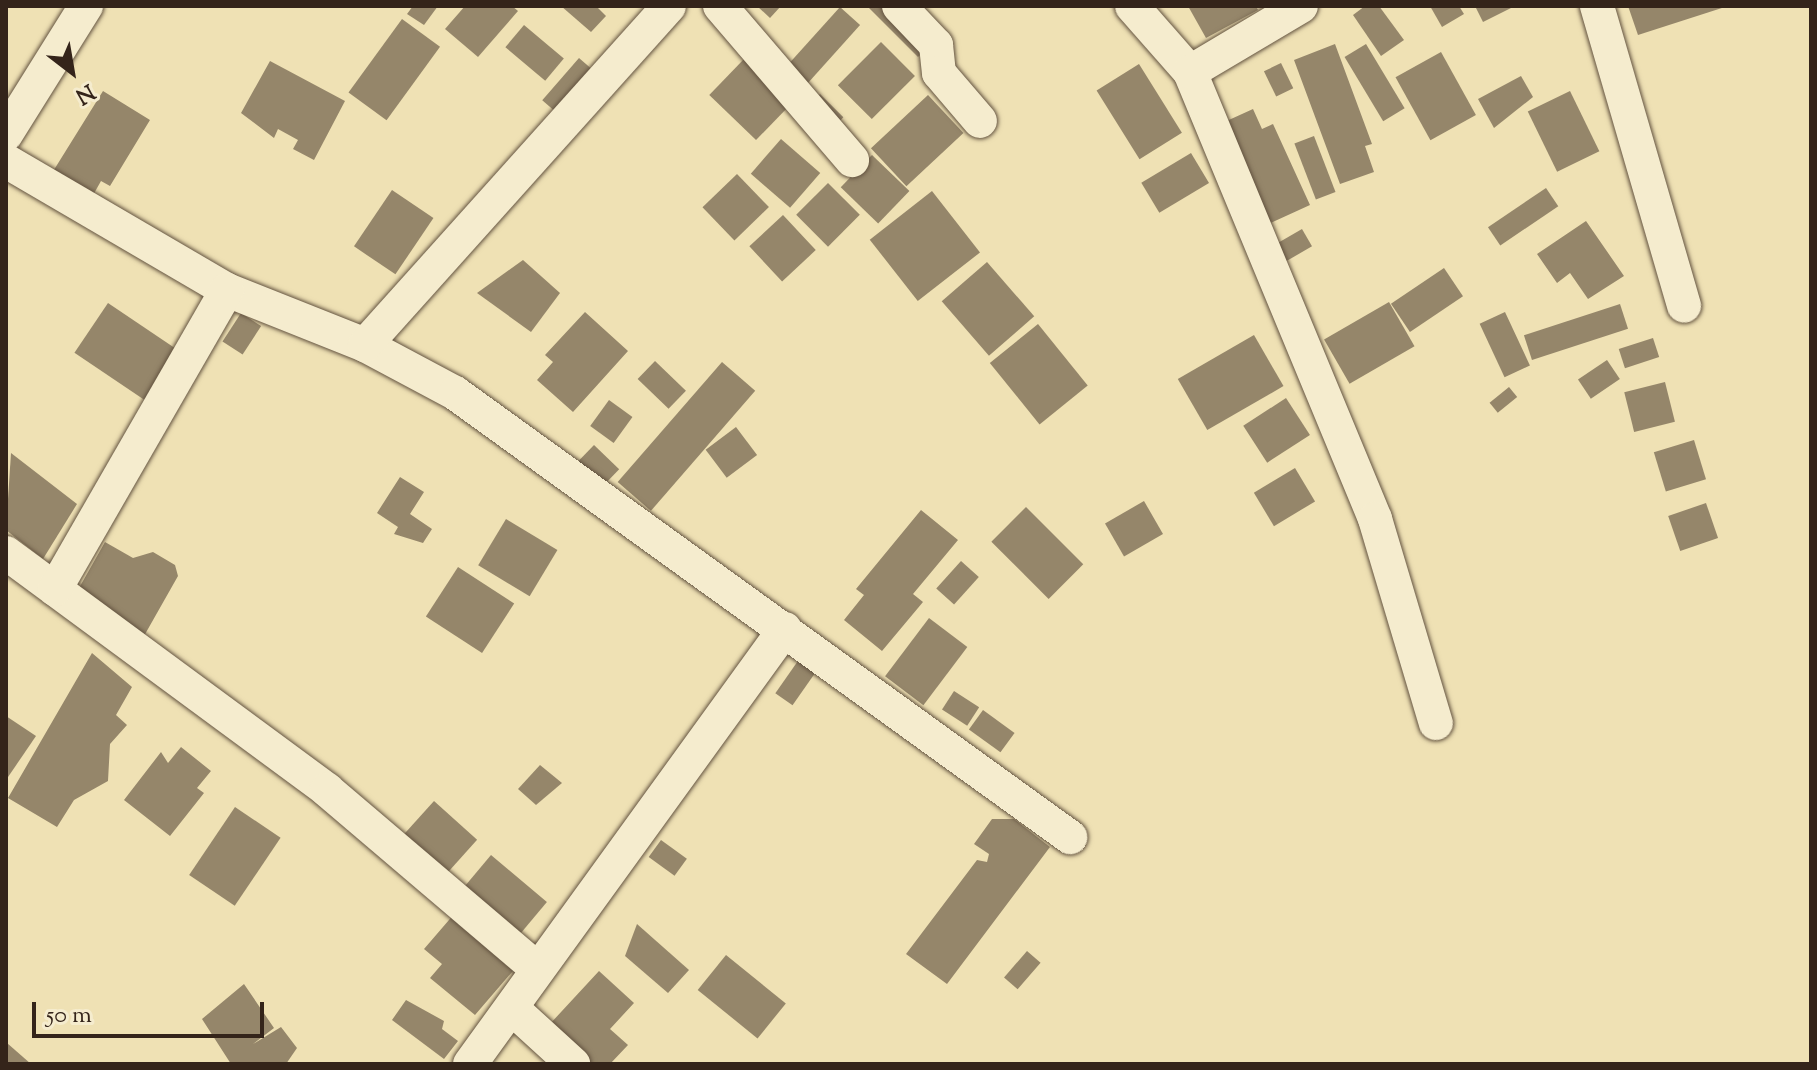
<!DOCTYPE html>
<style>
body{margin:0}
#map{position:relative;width:1817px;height:1070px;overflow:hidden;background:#efe1b4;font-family:"Sorts Mill Goudy",serif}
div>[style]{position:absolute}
.building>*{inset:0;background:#95866a;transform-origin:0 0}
.roads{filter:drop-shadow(0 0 2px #635340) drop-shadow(0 0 2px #635340)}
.minor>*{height:34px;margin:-17px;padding:0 17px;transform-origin:17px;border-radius:17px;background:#f5ecce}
span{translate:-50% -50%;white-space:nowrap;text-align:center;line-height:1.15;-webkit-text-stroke:8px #f5ecce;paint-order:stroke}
.frame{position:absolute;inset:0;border:8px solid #34241a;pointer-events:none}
.north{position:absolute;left:32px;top:32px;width:80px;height:80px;-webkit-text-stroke:6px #f5ecce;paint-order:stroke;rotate:149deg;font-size:22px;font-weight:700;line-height:32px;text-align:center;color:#34241a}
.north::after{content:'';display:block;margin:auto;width:28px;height:36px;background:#34241a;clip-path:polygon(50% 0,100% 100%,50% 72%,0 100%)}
.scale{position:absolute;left:32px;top:1002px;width:232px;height:36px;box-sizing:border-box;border:4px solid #34241a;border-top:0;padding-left:10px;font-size:24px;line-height:28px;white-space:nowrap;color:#34241a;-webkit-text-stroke:6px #f5ecce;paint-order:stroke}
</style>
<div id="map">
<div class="building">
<i style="clip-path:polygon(413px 6px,438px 6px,424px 25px,407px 14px)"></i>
<i style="clip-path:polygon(465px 6px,512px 6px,518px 11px,478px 57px,445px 29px)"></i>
<i style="clip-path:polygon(561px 6px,596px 6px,606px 16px,591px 32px)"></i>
<i style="clip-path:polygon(757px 6px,781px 6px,770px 18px)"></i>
<i style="clip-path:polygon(867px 6px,894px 6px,931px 44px,918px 57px)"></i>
<i style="clip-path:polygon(1188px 6px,1256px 6px,1258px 10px,1206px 38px)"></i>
<i style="clip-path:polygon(1365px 6px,1379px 6px,1404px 40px,1381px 56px,1353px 15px)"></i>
<i style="clip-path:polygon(1430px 6px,1459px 6px,1464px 14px,1442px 27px)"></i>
<i style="clip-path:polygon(1475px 6px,1515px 6px,1483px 22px)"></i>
<i style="clip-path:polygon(1628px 6px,1724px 6px,1725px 7px,1638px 35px)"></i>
<i style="left:840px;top:7px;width:27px;height:94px;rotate:42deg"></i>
<i style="left:402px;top:19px;width:47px;height:91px;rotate:36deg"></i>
<i style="left:524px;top:25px;width:52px;height:29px;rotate:40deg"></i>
<i style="left:881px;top:42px;width:48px;height:61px;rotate:45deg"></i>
<i style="clip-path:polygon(1335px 44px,1372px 144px,1365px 146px,1374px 172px,1340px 184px,1294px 60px)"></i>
<i style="left:1366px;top:44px;width:75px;height:25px;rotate:59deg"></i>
<i style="left:1441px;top:52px;width:72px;height:52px;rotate:61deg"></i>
<i style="left:579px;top:58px;width:21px;height:56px;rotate:41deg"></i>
<i style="left:744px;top:59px;width:65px;height:50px;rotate:44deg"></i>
<i style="clip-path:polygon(270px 61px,345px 101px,314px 160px,293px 149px,298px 140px,278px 129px,274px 138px,241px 113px)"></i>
<i style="left:1281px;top:63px;width:28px;height:19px;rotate:64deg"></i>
<i style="left:1139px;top:64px;width:81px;height:50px;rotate:58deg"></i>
<i style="clip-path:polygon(1521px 76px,1533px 97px,1494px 128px,1478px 99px)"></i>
<i style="clip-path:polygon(103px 91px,150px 120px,110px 186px,101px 181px,92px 197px,52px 173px)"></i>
<i style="left:1570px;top:91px;width:67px;height:47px;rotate:64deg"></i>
<i style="left:820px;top:94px;width:33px;height:16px;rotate:45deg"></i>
<i style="left:928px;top:95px;width:52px;height:78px;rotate:47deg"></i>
<i style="clip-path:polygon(1253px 109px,1262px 129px,1273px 124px,1310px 205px,1266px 225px,1220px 124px)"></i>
<i style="left:1314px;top:136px;width:60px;height:21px;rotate:69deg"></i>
<i style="left:781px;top:139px;width:52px;height:46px;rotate:41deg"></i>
<i style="left:1191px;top:153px;width:35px;height:58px;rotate:59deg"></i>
<i style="left:872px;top:155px;width:52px;height:45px;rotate:44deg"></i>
<i style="left:737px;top:174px;width:46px;height:48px;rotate:46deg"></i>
<i style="left:828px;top:183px;width:45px;height:45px;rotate:45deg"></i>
<i style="left:1546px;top:188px;width:22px;height:70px;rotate:56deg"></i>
<i style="left:392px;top:190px;width:50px;height:68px;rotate:34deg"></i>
<i style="left:932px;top:191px;width:78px;height:79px;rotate:52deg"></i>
<i style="left:783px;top:215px;width:48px;height:46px;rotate:47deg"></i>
<i style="clip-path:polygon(1586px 221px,1624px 276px,1588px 299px,1570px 273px,1557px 283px,1537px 254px)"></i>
<i style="left:1302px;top:229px;width:20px;height:40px;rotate:60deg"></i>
<i style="clip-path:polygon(523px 260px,560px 293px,531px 332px,477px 293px)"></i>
<i style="left:987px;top:262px;width:72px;height:60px;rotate:49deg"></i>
<i style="left:1444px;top:268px;width:34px;height:64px;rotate:56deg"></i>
<i style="left:1389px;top:302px;width:51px;height:75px;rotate:60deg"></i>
<i style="left:108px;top:303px;width:85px;height:60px;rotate:34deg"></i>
<i style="left:1620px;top:304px;width:26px;height:101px;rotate:72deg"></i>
<i style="clip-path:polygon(585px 312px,628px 351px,573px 412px,537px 380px,553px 362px,545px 355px)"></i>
<i style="left:1505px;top:312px;width:59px;height:28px;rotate:65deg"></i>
<i style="left:241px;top:313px;width:24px;height:34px;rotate:33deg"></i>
<i style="left:1038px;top:324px;width:79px;height:62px;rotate:51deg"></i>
<i style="left:1254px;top:335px;width:59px;height:88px;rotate:60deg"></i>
<i style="left:1653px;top:338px;width:20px;height:36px;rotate:72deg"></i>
<i style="left:1607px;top:360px;width:23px;height:35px;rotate:56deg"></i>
<i style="left:655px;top:361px;width:43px;height:25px;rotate:44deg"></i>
<i style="left:722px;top:362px;width:44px;height:159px;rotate:41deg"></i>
<i style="left:1665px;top:382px;width:41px;height:42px;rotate:76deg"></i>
<i style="left:1509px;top:387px;width:13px;height:25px;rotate:51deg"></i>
<i style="left:1286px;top:398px;width:44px;height:51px;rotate:57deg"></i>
<i style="left:609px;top:400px;width:29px;height:32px;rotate:36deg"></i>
<i style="left:736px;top:427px;width:35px;height:38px;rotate:53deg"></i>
<i style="left:1694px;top:440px;width:41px;height:42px;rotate:73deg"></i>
<i style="left:594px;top:445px;width:35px;height:23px;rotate:44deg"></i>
<i style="clip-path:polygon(11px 453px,77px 504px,43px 559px,6px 530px)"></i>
<i style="left:1295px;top:468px;width:39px;height:48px;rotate:59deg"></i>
<i style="clip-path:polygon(400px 477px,424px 492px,410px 514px,432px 529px,423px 543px,394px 534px,398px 527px,377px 513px)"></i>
<i style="left:1144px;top:501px;width:38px;height:45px;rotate:60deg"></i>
<i style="left:1706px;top:503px;width:37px;height:40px;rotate:71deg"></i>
<i style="left:1026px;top:507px;width:81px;height:49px;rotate:45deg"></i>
<i style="clip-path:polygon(921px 510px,958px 540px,913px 594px,923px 602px,882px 651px,844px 620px,864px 595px,856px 589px)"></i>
<i style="left:506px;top:519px;width:60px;height:54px;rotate:31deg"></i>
<i style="clip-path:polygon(105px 542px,133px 558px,153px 552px,175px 565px,178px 576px,144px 636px,79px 588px)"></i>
<i style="left:961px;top:561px;width:24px;height:37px;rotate:42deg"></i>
<i style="left:458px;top:567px;width:67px;height:59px;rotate:33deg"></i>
<i style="left:929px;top:618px;width:48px;height:73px;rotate:37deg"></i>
<i style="clip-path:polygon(92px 653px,132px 687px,116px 715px,127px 725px,110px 744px,108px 781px,74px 800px,57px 827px,8px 798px)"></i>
<i style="left:800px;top:658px;width:21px;height:43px;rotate:35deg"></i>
<i style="left:954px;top:691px;width:30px;height:22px;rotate:33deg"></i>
<i style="left:983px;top:710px;width:39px;height:24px;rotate:36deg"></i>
<i style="clip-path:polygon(6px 716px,36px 736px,6px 780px)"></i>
<i style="clip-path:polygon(181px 747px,211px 771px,197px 788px,204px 793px,170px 836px,124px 800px,161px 752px,168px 763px)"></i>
<i style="clip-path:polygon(540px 765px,562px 783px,536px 805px,518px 789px)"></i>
<i style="left:434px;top:801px;width:58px;height:59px;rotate:42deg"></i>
<i style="left:235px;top:807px;width:55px;height:82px;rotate:34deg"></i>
<i style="clip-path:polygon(992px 819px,1014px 819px,1050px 847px,947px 984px,906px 954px,977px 860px,987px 862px,989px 854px,974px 844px)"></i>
<i style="left:661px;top:840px;width:32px;height:21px;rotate:36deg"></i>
<i style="left:491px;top:855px;width:73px;height:45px;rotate:40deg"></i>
<i style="clip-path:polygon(455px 913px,518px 965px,475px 1015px,430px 978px,442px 964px,424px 949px)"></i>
<i style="clip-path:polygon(637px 924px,689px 970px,668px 993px,625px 956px)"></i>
<i style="left:1027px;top:951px;width:18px;height:35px;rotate:41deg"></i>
<i style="left:726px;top:955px;width:77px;height:45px;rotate:39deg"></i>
<i style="clip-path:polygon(599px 971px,634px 1003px,610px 1029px,628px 1045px,610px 1064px,592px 1064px,549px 1025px)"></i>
<i style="clip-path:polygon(244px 984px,274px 1028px,253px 1044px,281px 1027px,297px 1048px,286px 1064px,231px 1064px,202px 1019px)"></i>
<i style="clip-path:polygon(406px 1000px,444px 1021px,442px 1029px,458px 1041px,444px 1059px,392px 1020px)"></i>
<i style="clip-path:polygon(7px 1043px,31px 1064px,6px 1064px)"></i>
</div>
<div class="roads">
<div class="minor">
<i style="left:720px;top:6px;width:203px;rotate:49.4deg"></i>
<i style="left:899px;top:6px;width:54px;rotate:46.5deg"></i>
<i style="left:936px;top:45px;width:28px;rotate:84deg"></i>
<i style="left:939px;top:73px;width:63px;rotate:49.5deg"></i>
<i style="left:1132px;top:6px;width:88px;rotate:48.7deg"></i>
<i style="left:1190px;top:72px;width:484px;rotate:67.5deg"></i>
<i style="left:1375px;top:519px;width:213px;rotate:73.4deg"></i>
<i style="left:1597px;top:6px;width:312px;rotate:73.8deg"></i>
<i style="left:1190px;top:72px;width:129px;rotate:-30.7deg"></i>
<i style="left:6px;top:134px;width:151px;rotate:-58deg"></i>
<i style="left:6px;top:161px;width:256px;rotate:30.3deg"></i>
<i style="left:227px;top:290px;width:149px;rotate:21.7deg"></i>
<i style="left:365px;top:345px;width:102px;rotate:28.1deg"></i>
<i style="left:455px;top:393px;width:759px;rotate:35.83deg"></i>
<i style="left:365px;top:345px;width:455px;rotate:-48.1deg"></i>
<i style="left:6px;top:553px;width:399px;rotate:36.4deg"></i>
<i style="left:327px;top:790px;width:275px;rotate:40.4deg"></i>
<i style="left:55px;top:589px;width:345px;rotate:-60.1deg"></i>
<i style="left:515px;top:1011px;width:79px;rotate:42.4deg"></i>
<i style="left:470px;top:1064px;width:537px;rotate:-54.09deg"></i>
</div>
</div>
<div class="frame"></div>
<div class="north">N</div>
<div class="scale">50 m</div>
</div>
